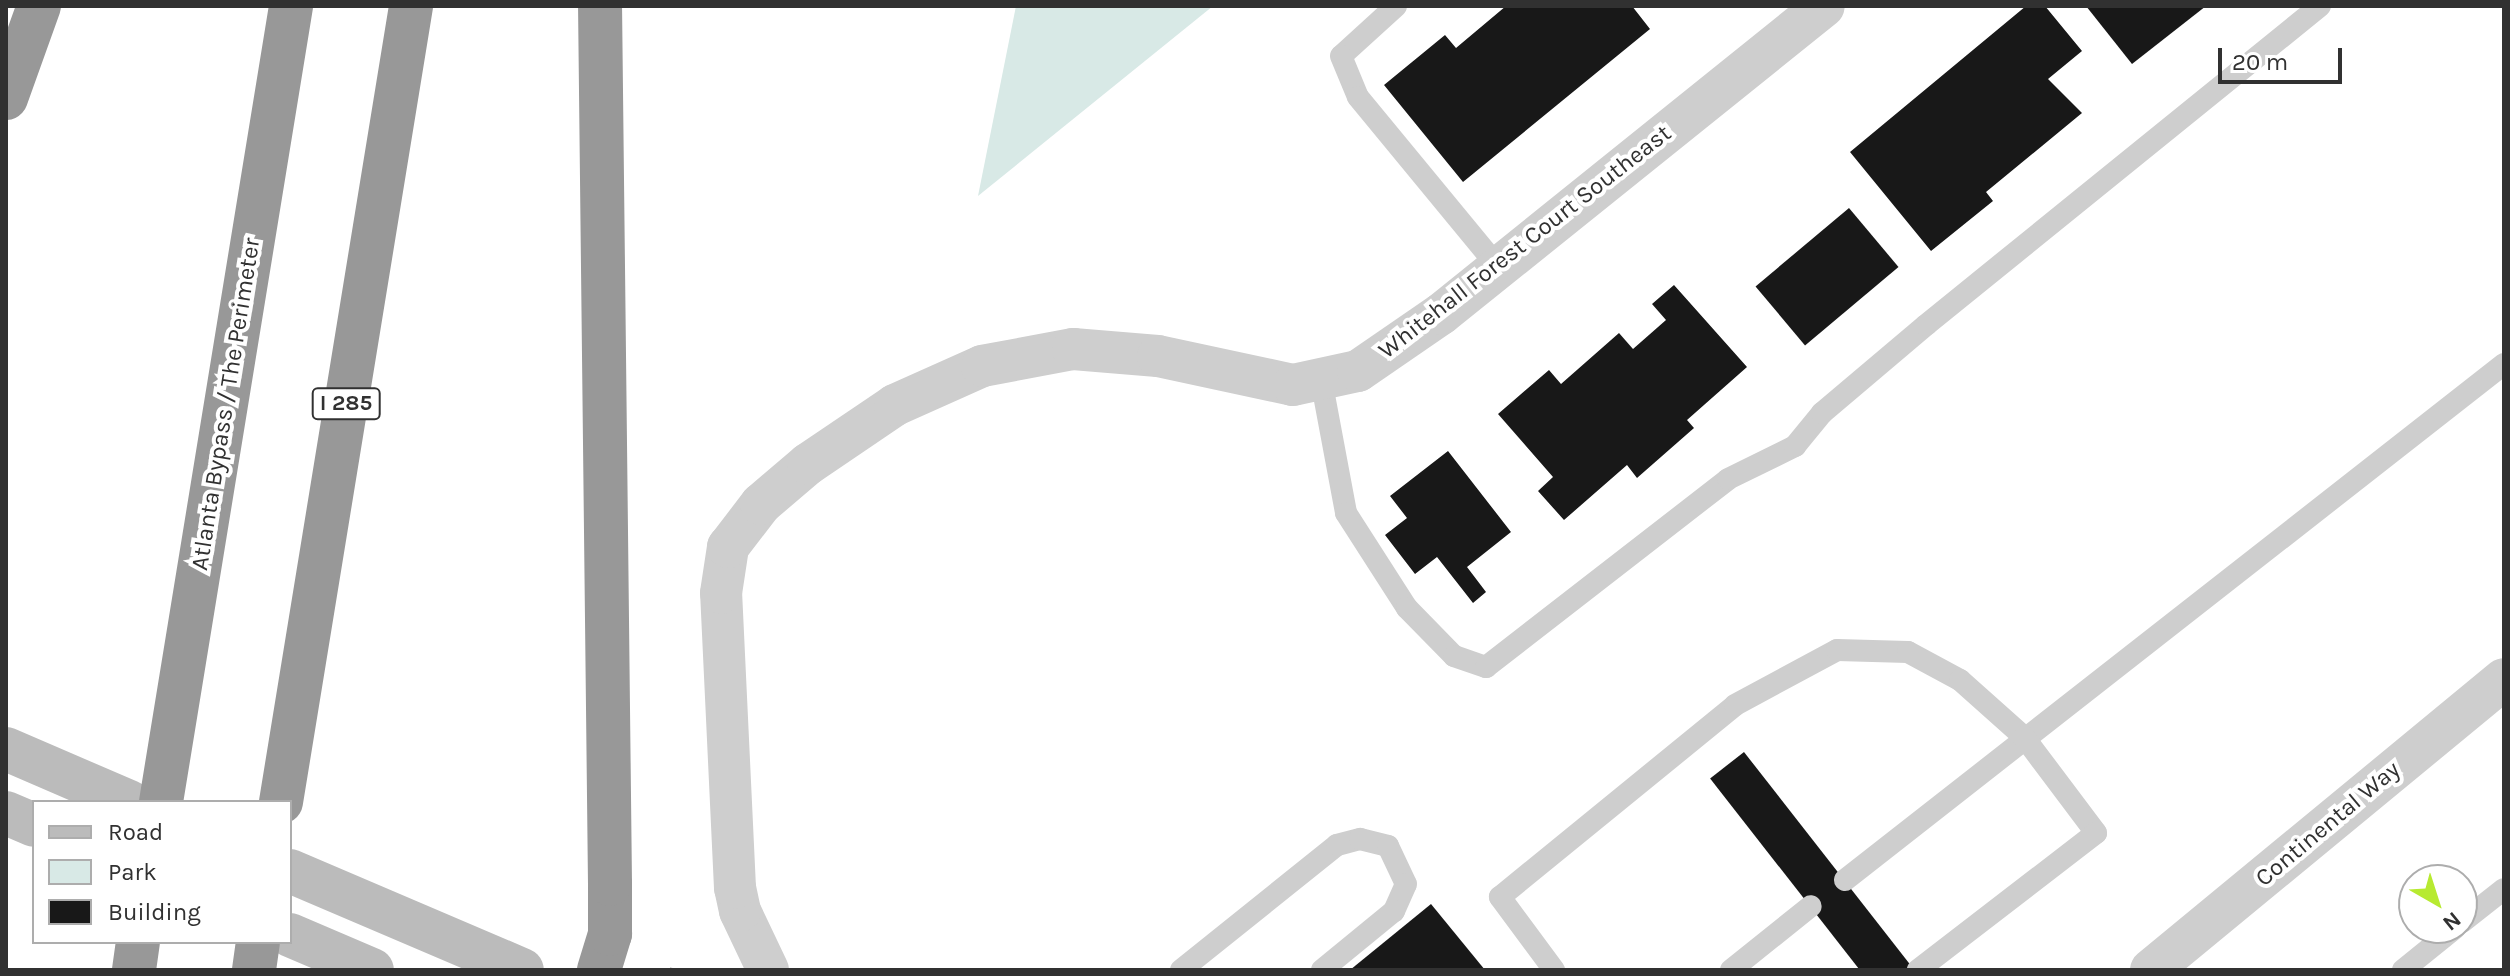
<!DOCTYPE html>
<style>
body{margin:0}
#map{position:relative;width:2510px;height:976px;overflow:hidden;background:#fff;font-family:Karla,sans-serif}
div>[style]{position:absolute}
.green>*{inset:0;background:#d8e9e6}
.building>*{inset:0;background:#181818;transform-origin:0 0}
.path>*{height:5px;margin-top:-2.5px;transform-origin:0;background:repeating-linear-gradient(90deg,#c8c8c8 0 4px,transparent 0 8px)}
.lane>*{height:22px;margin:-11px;padding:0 11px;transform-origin:11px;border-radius:11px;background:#cecece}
.street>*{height:42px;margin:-21px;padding:0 21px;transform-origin:21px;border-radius:21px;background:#cecece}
.secondary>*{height:44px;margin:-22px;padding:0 22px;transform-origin:22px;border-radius:22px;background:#bbb}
.highway>*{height:44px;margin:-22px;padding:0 22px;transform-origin:22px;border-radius:22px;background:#989898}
span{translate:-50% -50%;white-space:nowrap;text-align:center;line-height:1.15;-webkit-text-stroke:8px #fff;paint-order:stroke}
.shield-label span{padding:2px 6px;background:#fff;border:2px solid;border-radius:6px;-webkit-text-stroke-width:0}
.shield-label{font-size:22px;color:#313131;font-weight:700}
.street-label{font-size:24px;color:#313131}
.frame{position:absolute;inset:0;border:8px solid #313131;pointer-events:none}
.legend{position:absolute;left:32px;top:800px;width:260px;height:144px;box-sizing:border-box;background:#fff;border:2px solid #adadad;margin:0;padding:10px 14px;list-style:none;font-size:24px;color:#313131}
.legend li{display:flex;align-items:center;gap:16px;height:40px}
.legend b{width:40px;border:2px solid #adadad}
.north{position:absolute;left:2398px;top:864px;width:80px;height:80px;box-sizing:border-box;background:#fff;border:2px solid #adadad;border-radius:50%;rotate:141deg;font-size:22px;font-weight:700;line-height:32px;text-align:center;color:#313131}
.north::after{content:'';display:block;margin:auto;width:28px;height:36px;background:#b7ea31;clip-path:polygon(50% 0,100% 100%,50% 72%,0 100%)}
.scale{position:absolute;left:2218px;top:48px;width:124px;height:36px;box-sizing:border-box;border:4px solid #313131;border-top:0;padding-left:10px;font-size:24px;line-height:28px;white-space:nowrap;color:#313131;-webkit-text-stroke:6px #fff;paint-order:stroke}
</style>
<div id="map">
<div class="green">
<i style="clip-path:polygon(1016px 6px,1213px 6px,978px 196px)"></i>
</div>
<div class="building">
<i style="clip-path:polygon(1506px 6px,1632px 6px,1650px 29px,1463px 182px,1384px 85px,1445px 35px,1456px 48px)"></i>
<i style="clip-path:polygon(2026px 6px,2045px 6px,2082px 51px,2048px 79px,2082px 113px,1986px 192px,1993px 201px,1931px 251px,1850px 152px)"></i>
<i style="clip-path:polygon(2086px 6px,2206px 6px,2132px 64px)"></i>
<i style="left:1849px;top:208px;width:77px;height:122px;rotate:50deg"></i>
<i style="clip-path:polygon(1674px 285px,1747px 367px,1687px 420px,1694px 428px,1637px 478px,1627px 465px,1564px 520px,1538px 491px,1553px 477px,1498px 414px,1549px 370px,1561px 384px,1619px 333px,1633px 349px,1666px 320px,1652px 304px)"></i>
<i style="clip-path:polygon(1448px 451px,1511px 532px,1467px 567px,1486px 592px,1473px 603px,1437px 557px,1415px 574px,1385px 535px,1407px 518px,1390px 496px)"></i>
<i style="left:1744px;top:752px;width:278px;height:43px;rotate:52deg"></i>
<i style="clip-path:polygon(1431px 904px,1485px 970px,1350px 970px)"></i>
</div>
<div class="path">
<i style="left:669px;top:969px;width:3px;rotate:18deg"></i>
</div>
<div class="lane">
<i style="left:1396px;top:6px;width:74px;rotate:137.7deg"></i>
<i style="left:1341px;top:56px;width:44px;rotate:67.5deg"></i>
<i style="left:1358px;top:97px;width:220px;rotate:50.5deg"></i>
<i style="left:1321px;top:379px;width:136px;rotate:79.4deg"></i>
<i style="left:1346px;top:513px;width:113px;rotate:57.3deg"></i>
<i style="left:1407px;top:608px;width:67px;rotate:45.6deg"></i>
<i style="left:1454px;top:656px;width:34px;rotate:19deg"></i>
<i style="left:1486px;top:667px;width:306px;rotate:-37.8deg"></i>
<i style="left:1728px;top:479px;width:75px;rotate:-26.2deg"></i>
<i style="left:1795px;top:446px;width:43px;rotate:-50.7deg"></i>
<i style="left:1822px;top:413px;width:136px;rotate:-40.2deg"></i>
<i style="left:1926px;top:325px;width:507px;rotate:-39deg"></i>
<i style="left:1845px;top:880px;width:837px;rotate:-38.06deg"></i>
<i style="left:2462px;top:922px;width:53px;rotate:-38.2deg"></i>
<i style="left:1181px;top:970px;width:200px;rotate:-38.7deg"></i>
<i style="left:1337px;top:845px;width:24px;rotate:-15deg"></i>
<i style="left:1360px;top:839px;width:29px;rotate:14deg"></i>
<i style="left:1388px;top:846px;width:42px;rotate:64.7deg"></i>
<i style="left:1406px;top:884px;width:30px;rotate:114deg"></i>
<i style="left:1394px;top:911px;width:93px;rotate:140.7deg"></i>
<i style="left:1554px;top:970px;width:91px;rotate:-126.5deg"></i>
<i style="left:1500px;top:897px;width:303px;rotate:-39.2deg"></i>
<i style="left:1735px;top:705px;width:116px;rotate:-28.3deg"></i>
<i style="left:1837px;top:650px;width:71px;rotate:1.6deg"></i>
<i style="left:1908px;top:652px;width:59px;rotate:28.3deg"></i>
<i style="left:1960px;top:680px;width:86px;rotate:41.7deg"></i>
<i style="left:2024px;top:737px;width:120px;rotate:53.1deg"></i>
<i style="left:2096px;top:833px;width:225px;rotate:142.4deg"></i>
<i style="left:1731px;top:970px;width:102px;rotate:-38.7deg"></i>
<i style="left:2403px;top:970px;width:67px;rotate:-38.9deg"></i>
</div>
<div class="street">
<i style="left:768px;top:970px;width:65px;rotate:-115.4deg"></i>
<i style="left:740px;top:911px;width:24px;rotate:-102deg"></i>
<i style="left:735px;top:888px;width:295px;rotate:-92.7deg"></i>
<i style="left:721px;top:593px;width:47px;rotate:-81.3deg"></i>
<i style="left:728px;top:547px;width:54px;rotate:-52.5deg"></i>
<i style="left:761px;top:504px;width:62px;rotate:-40.4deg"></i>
<i style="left:808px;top:464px;width:105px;rotate:-34.1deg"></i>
<i style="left:895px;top:405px;width:95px;rotate:-24.1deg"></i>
<i style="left:982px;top:366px;width:93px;rotate:-10.6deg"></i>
<i style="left:1073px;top:349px;width:85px;rotate:4.7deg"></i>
<i style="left:1158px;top:356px;width:138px;rotate:12.1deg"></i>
<i style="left:1293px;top:385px;width:66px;rotate:-12.2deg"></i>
<i style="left:1358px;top:371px;width:101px;rotate:-34.5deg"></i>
<i style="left:1441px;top:314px;width:491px;rotate:-38.8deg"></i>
<i style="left:2151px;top:970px;width:457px;rotate:-39.5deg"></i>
</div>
<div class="secondary">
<i style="left:6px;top:749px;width:134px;rotate:23.3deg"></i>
<i style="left:6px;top:813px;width:30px;rotate:23deg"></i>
<i style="left:290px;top:871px;width:252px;rotate:23.1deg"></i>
<i style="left:290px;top:935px;width:89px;rotate:23.1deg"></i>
</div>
<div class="highway">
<i style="left:6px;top:98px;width:98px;rotate:-70.3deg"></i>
<i style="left:161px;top:802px;width:807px;rotate:-80.72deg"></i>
<i style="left:281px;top:802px;width:807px;rotate:-80.72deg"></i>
<i style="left:134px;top:970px;width:28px;rotate:-82deg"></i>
<i style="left:254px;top:970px;width:28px;rotate:-82deg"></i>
<i style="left:599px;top:970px;width:38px;rotate:-73deg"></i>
<i style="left:610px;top:934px;width:50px;rotate:-90deg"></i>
<i style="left:610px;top:884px;width:878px;rotate:-90.65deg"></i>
</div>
<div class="shield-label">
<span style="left:346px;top:404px">I 285</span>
</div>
<div class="street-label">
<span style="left:1525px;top:242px;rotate:-38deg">Whitehall Forest Court Southeast</span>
<span style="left:226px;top:404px;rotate:-81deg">Atlanta Bypass / The Perimeter</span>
<span style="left:2328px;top:824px;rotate:-40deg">Continental Way</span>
</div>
<div class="frame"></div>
<ul class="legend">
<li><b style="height:10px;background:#bbb"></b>Road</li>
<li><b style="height:22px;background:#d8e9e6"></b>Park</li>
<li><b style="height:22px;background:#181818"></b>Building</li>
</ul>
<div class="north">N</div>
<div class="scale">20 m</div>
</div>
